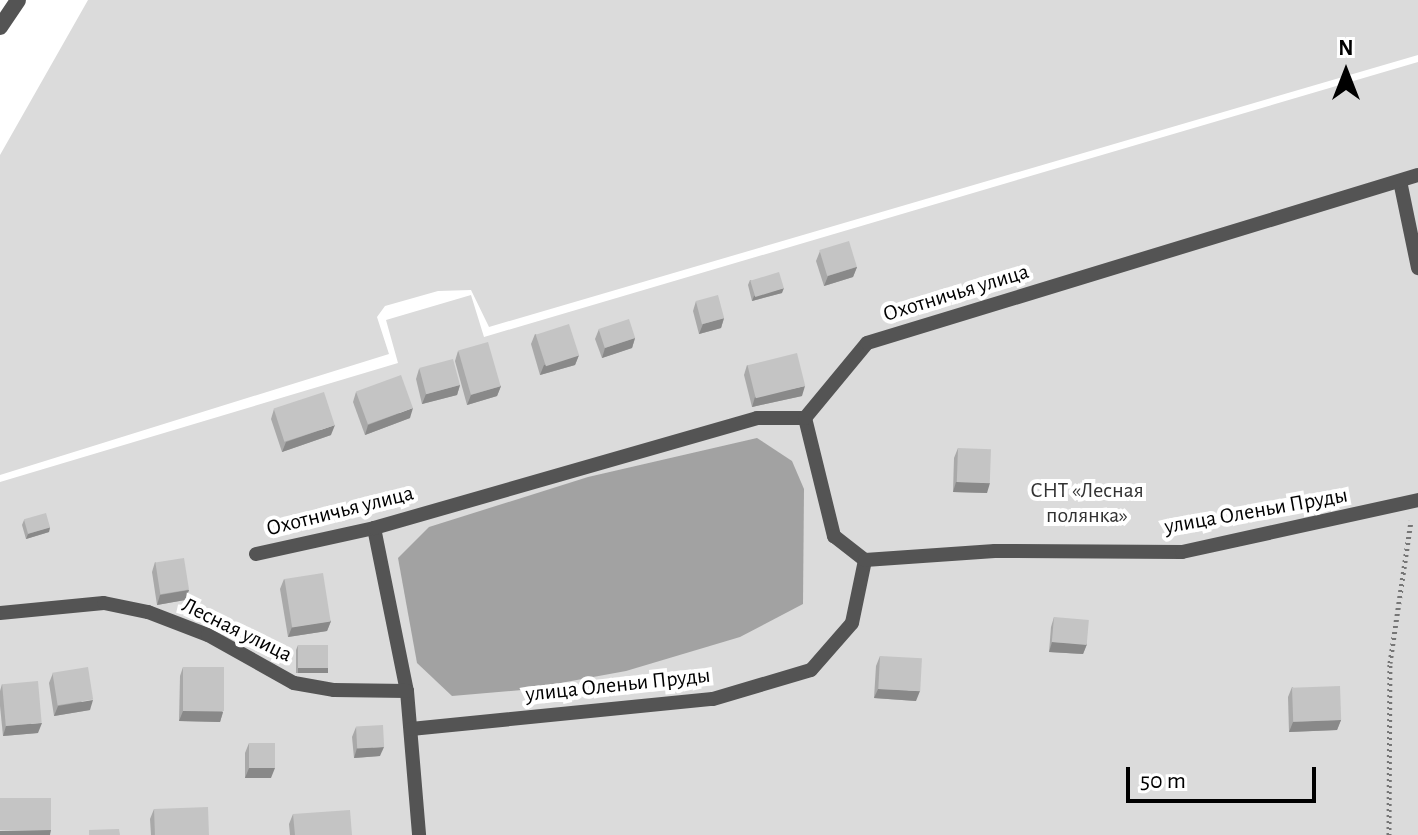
<!DOCTYPE html>
<meta charset="utf-8">
<style>
body{margin:0}
#map{position:relative;width:1418px;height:835px;overflow:hidden;background:#fff;font-family:"Alegreya Sans",sans-serif}
div>[style]{position:absolute}
.green>*{inset:0;background:#dbdbdb}
.water>*{inset:0;background:#a2a2a2}
.path>*{height:5px;margin-top:-2.5px;transform-origin:0;background:repeating-linear-gradient(90deg,#767676 0 2px,transparent 0 6px)}
.lane>*{height:14px;margin:-7px;padding:0 7px;transform-origin:7px;border-radius:7px;background:#545454}
.street>*{height:16px;margin:-8px;padding:0 8px;transform-origin:8px;border-radius:8px;background:#545454}
.wall>*{inset:0;background:#a9a9a9}
.shaded-wall>*{inset:0;background:#898989;transform-origin:0 0}
.building>*{inset:0;background:#c4c4c4;transform-origin:0 0}
span{translate:-50% -50%;white-space:nowrap;text-align:center;line-height:1.15;-webkit-text-stroke:8px #fff;paint-order:stroke}
.street-label{font-size:22px;color:#000}
.park-label{font-size:22px;color:#323232}
.north{position:absolute;left:1306px;top:32px;width:80px;height:80px;-webkit-text-stroke:6px #fff;paint-order:stroke;rotate:0deg;font-size:22px;font-weight:700;line-height:32px;text-align:center;color:#000}
.north::after{content:'';display:block;margin:auto;width:28px;height:36px;background:#000;clip-path:polygon(50% 0,100% 100%,50% 72%,0 100%)}
.scale{position:absolute;left:1126px;top:767px;width:190px;height:36px;box-sizing:border-box;border:4px solid #000;border-top:0;padding-left:10px;font-size:24px;line-height:28px;white-space:nowrap;color:#000;-webkit-text-stroke:6px #fff;paint-order:stroke}
</style>
<div id="map">
<div class="green">
<i style="clip-path:polygon(88px 0,1418px 0,1418px 55px,489px 327px,471px 290px,438px 291px,385px 306px,377px 317px,389px 354px,0 475px,0 155px)"></i>
<i style="clip-path:polygon(1418px 62px,1418px 835px,0 835px,0 482px,398px 363px,386px 320px,471px 295px,484px 337px)"></i>
</div>
<div class="water">
<i style="clip-path:polygon(757px 438px,792px 461px,804px 489px,803px 604px,740px 637px,626px 671px,522px 690px,452px 696px,417px 663px,398px 558px,429px 527px,588px 477px)"></i>
</div>
<div class="path">
<i style="left:1389px;top:835px;width:172px;rotate:-89.7deg"></i>
<i style="left:1390px;top:663px;width:144px;rotate:-81.6deg"></i>
</div>
<div class="lane">
<i style="left:1400px;top:181px;width:89px;rotate:78.3deg"></i>
<i style="left:805px;top:418px;width:122px;rotate:76.2deg"></i>
<i style="left:834px;top:536px;width:39px;rotate:38deg"></i>
<i style="left:374px;top:528px;width:166px;rotate:78.6deg"></i>
<i style="left:407px;top:691px;width:144px;rotate:85.2deg"></i>
<i style="left:256px;top:554px;width:121px;rotate:-12.4deg"></i>
<i style="left:374px;top:528px;width:398px;rotate:-16deg"></i>
<i style="left:757px;top:418px;width:48px"></i>
<i style="left:805px;top:418px;width:97px;rotate:-50.4deg"></i>
<i style="left:867px;top:343px;width:576px;rotate:-16.96deg"></i>
<i style="left:0;top:613px;width:104px;rotate:-5.5deg"></i>
<i style="left:104px;top:603px;width:45px;rotate:11.6deg"></i>
<i style="left:148px;top:612px;width:64px;rotate:21deg"></i>
<i style="left:208px;top:635px;width:98px;rotate:29.2deg"></i>
<i style="left:294px;top:683px;width:41px;rotate:9.9deg"></i>
<i style="left:334px;top:690px;width:73px;rotate:0.8deg"></i>
<i style="left:411px;top:729px;width:303px;rotate:-5.7deg"></i>
<i style="left:713px;top:699px;width:102px;rotate:-16.5deg"></i>
<i style="left:811px;top:670px;width:62px;rotate:-48.9deg"></i>
<i style="left:852px;top:623px;width:64px;rotate:-78.3deg"></i>
<i style="left:865px;top:560px;width:130px;rotate:-4deg"></i>
<i style="left:995px;top:551px;width:187px;rotate:0.3deg"></i>
<i style="left:1182px;top:552px;width:242px;rotate:-12.4deg"></i>
</div>
<div class="street">
<i style="left:0;top:27px;width:32px;rotate:-56deg"></i>
</div>
<div class="wall">
<i style="clip-path:polygon(820px 251px,857px 267px,853px 277px,824px 286px,816px 261px)"></i>
<i style="clip-path:polygon(750px 280px,782px 293px,752px 301px,748px 285px)"></i>
<i style="clip-path:polygon(696px 301px,724px 318px,721px 328px,699px 334px,693px 311px)"></i>
<i style="clip-path:polygon(599px 329px,635px 338px,632px 348px,602px 358px,595px 339px)"></i>
<i style="clip-path:polygon(535px 334px,579px 355px,575px 365px,540px 375px,531px 344px)"></i>
<i style="clip-path:polygon(458px 351px,501px 386px,497px 396px,467px 405px,455px 361px)"></i>
<i style="clip-path:polygon(747px 365px,802px 396px,752px 407px,744px 375px)"></i>
<i style="clip-path:polygon(419px 369px,460px 385px,457px 395px,422px 404px,416px 379px)"></i>
<i style="clip-path:polygon(356px 392px,410px 418px,365px 435px,353px 402px)"></i>
<i style="clip-path:polygon(274px 409px,331px 435px,282px 452px,271px 419px)"></i>
<i style="clip-path:polygon(958px 448px,987px 493px,953px 492px,954px 458px)"></i>
<i style="clip-path:polygon(24px 520px,50px 527px,49px 532px,26px 539px,22px 525px)"></i>
<i style="clip-path:polygon(155px 562px,189px 590px,185px 600px,157px 605px,152px 572px)"></i>
<i style="clip-path:polygon(284px 579px,331px 621px,327px 631px,288px 637px,280px 589px)"></i>
<i style="clip-path:polygon(1054px 617px,1087px 644px,1083px 654px,1049px 652px,1051px 627px)"></i>
<i style="clip-path:polygon(298px 645px,326px 673px,296px 673px,296px 650px)"></i>
<i style="clip-path:polygon(880px 656px,916px 701px,874px 698px,876px 666px)"></i>
<i style="clip-path:polygon(183px 667px,223px 712px,220px 722px,179px 721px,180px 676px)"></i>
<i style="clip-path:polygon(53px 673px,90px 710px,54px 716px,49px 683px)"></i>
<i style="clip-path:polygon(2px 684px,38px 733px,3px 736px,0 706px,0 691px)"></i>
<i style="clip-path:polygon(1292px 687px,1341px 720px,1337px 730px,1289px 732px,1288px 697px)"></i>
<i style="clip-path:polygon(356px 727px,380px 756px,354px 758px,352px 737px)"></i>
<i style="clip-path:polygon(249px 743px,271px 778px,245px 778px,245px 753px)"></i>
<i style="clip-path:polygon(154px 809px,209px 835px,151px 835px,150px 819px)"></i>
<i style="clip-path:polygon(293px 814px,352px 835px,290px 835px,289px 824px)"></i>
</div>
<div class="shaded-wall">
<i style="clip-path:polygon(857px 267px,853px 277px,824px 286px,828px 276px)"></i>
<i style="clip-path:polygon(784px 288px,782px 293px,752px 301px,754px 296px)"></i>
<i style="clip-path:polygon(724px 318px,721px 328px,699px 334px,703px 324px)"></i>
<i style="clip-path:polygon(635px 338px,632px 348px,602px 358px,605px 348px)"></i>
<i style="clip-path:polygon(579px 355px,575px 365px,540px 375px,544px 365px)"></i>
<i style="clip-path:polygon(460px 385px,457px 395px,422px 404px,426px 394px)"></i>
<i style="clip-path:polygon(501px 386px,497px 396px,467px 405px,471px 395px)"></i>
<i style="clip-path:polygon(805px 386px,802px 396px,752px 407px,755px 397px)"></i>
<i style="clip-path:polygon(413px 408px,410px 418px,365px 435px,368px 425px)"></i>
<i style="clip-path:polygon(335px 425px,331px 435px,282px 452px,286px 442px)"></i>
<i style="clip-path:polygon(956px 482px,990px 483px,987px 493px,953px 492px)"></i>
<i style="clip-path:polygon(50px 527px,49px 532px,26px 539px,28px 534px)"></i>
<i style="clip-path:polygon(189px 590px,185px 600px,157px 605px,160px 595px)"></i>
<i style="clip-path:polygon(331px 621px,327px 631px,288px 637px,292px 627px)"></i>
<i style="clip-path:polygon(1052px 642px,1087px 644px,1083px 654px,1049px 652px)"></i>
<i style="left:298px;top:668px;width:30px;height:5px"></i>
<i style="clip-path:polygon(878px 689px,920px 691px,916px 701px,874px 698px)"></i>
<i style="clip-path:polygon(93px 700px,90px 710px,54px 716px,58px 706px)"></i>
<i style="clip-path:polygon(183px 711px,223px 712px,220px 722px,179px 721px)"></i>
<i style="clip-path:polygon(1341px 720px,1337px 730px,1289px 732px,1293px 722px)"></i>
<i style="clip-path:polygon(42px 723px,38px 733px,3px 736px,6px 726px)"></i>
<i style="clip-path:polygon(384px 747px,380px 756px,354px 758px,357px 748px)"></i>
<i style="clip-path:polygon(249px 768px,275px 768px,271px 778px,245px 778px)"></i>
<i style="clip-path:polygon(51px 830px,50px 835px,0 835px,0 831px)"></i>
</div>
<div class="building">
<i style="left:849px;top:241px;width:27px;height:31px;rotate:73deg"></i>
<i style="left:779px;top:272px;width:17px;height:30px;rotate:73deg"></i>
<i style="left:718px;top:295px;width:24px;height:23px;rotate:75deg"></i>
<i style="left:629px;top:319px;width:20px;height:32px;rotate:72deg"></i>
<i style="left:569px;top:324px;width:33px;height:35px;rotate:72deg"></i>
<i style="left:488px;top:342px;width:46px;height:31px;rotate:74deg"></i>
<i style="left:797px;top:353px;width:34px;height:51px;rotate:76deg"></i>
<i style="left:453px;top:359px;width:27px;height:35px;rotate:75deg"></i>
<i style="left:401px;top:375px;width:35px;height:48px;rotate:70deg"></i>
<i style="left:324px;top:392px;width:35px;height:53px;rotate:72deg"></i>
<i style="left:958px;top:448px;width:33px;height:34px;rotate:2deg"></i>
<i style="left:46px;top:513px;width:15px;height:23px;rotate:74deg"></i>
<i style="left:184px;top:558px;width:32px;height:29px;rotate:81deg"></i>
<i style="left:323px;top:573px;width:49px;height:39px;rotate:81deg"></i>
<i style="left:1054px;top:617px;width:35px;height:25px;rotate:5deg"></i>
<i style="left:298px;top:645px;width:30px;height:23px"></i>
<i style="left:880px;top:656px;width:42px;height:33px;rotate:3deg"></i>
<i style="left:88px;top:667px;width:33px;height:36px;rotate:81deg"></i>
<i style="left:183px;top:667px;width:41px;height:44px"></i>
<i style="left:38px;top:681px;width:42px;height:36px;rotate:85deg"></i>
<i style="left:1340px;top:686px;width:34px;height:48px;rotate:88deg"></i>
<i style="left:383px;top:725px;width:22px;height:27px;rotate:87deg"></i>
<i style="left:249px;top:743px;width:26px;height:25px"></i>
<i style="left:51px;top:798px;width:32px;height:51px;rotate:90deg"></i>
<i style="left:208px;top:807px;width:28px;height:54px;rotate:88deg"></i>
<i style="clip-path:polygon(350px 810px,352px 835px,295px 835px,293px 814px)"></i>
<i style="clip-path:polygon(119px 829px,120px 835px,89px 835px,89px 830px)"></i>
</div>
<div class="street-label">
<span style="left:956px;top:293px;rotate:-17deg">Охотничья улица</span>
<span style="left:340px;top:511px;rotate:-14deg">Охотничья улица</span>
<span style="left:1256px;top:511px;rotate:-10deg">улица Оленьи Пруды</span>
<span style="left:237px;top:630px;rotate:26deg">Лесная улица</span>
<span style="left:618px;top:685px;rotate:-6deg">улица Оленьи Пруды</span>
</div>
<div class="park-label">
<span style="left:1087px;top:503px">СНТ «Лесная<br>полянка»</span>
</div>
<div class="north">N</div>
<div class="scale">50 m</div>
</div>
